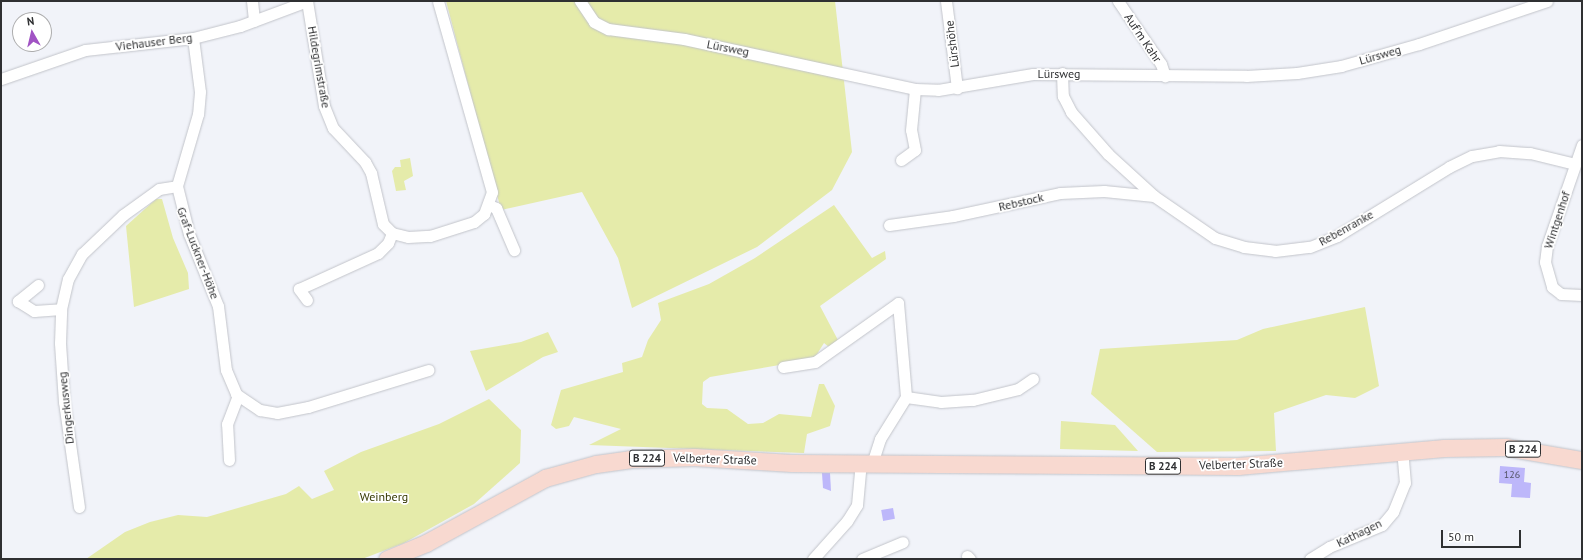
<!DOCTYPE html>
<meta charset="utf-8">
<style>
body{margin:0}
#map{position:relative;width:1583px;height:560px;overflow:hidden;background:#f1f3f9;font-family:"PT Sans",sans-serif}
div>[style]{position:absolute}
.green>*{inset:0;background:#e5ebaa}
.building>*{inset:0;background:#bdb7fa;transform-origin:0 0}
.roads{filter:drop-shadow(0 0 1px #c2c4ca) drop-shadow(0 0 1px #c2c4ca)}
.minor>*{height:11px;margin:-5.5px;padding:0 5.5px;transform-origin:5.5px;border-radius:5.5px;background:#fff}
.primary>*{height:17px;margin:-8.5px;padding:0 8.5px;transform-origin:8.5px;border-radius:8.5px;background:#f8d9d0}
span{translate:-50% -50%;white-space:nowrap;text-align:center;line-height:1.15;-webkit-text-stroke:3.5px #fff;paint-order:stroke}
.number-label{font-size:10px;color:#525264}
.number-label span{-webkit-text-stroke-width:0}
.shield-label span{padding:1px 3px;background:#fff;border:1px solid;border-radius:3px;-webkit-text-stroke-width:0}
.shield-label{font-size:11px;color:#2f3032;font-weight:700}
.street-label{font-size:12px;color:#2f3032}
.park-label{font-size:12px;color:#353800}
.frame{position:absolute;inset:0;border:2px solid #2f3032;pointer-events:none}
.north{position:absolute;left:12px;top:12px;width:40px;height:40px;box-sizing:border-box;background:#fff;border:1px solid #acacad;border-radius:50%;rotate:352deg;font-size:11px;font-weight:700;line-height:16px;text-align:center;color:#2f3032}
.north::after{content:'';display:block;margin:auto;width:14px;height:18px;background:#a153c4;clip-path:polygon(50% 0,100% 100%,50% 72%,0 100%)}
.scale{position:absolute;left:1441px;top:530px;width:80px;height:18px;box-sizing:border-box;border:2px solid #2f3032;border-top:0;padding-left:5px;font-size:12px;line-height:14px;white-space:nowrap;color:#2f3032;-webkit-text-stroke:3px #fff;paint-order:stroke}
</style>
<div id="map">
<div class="green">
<i style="clip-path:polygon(446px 1px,835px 1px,852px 152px,832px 190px,757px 247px,632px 308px,618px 258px,582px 192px,501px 210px)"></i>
<i style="clip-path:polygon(410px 158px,413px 176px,404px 181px,406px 190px,396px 191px,392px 171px,395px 167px,401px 167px,400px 160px)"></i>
<i style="clip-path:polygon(156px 199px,162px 199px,173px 238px,188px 273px,189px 289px,134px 307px,126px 226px)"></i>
<i style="clip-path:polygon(834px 205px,872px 258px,885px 251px,886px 259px,820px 306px,839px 342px,829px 347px,824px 343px,814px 359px,710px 377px,703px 382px,702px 404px,707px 408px,727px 409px,748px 424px,763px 423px,779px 414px,811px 417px,819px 384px,824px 384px,835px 406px,830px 426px,807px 434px,804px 453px,589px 445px,621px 429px,574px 417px,569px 426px,556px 429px,551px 425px,561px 390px,623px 372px,622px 363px,642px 357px,648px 340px,661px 320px,658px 303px,709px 284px,755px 258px)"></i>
<i style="clip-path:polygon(1365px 307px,1379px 386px,1355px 398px,1326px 395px,1274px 413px,1276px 451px,1157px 452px,1091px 394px,1100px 349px,1237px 340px,1263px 329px)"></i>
<i style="clip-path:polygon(548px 332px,558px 352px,543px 357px,486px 391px,470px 351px,521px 342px)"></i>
<i style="clip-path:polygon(489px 399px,521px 430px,520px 463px,474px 504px,404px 543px,362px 559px,86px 559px,125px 532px,150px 522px,178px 515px,207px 517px,286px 494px,299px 486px,312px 499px,334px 490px,324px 471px,361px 452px,439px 424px)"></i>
<i style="clip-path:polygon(1061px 421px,1115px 425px,1138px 451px,1060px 449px)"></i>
</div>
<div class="building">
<i style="clip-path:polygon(1500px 466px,1525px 468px,1524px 482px,1531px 483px,1530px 498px,1511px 497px,1512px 484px,1499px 483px)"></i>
<i style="clip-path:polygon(822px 473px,830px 473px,831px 491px,823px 488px)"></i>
<i style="left:893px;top:508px;width:11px;height:12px;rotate:80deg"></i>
</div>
<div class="roads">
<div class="minor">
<i style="left:252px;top:1px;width:20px;rotate:84deg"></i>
<i style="left:307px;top:1px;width:106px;rotate:80.8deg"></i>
<i style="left:324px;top:106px;width:24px;rotate:68deg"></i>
<i style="left:333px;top:128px;width:47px;rotate:46.7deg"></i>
<i style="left:365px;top:162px;width:13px;rotate:61deg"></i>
<i style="left:371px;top:173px;width:52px;rotate:76.8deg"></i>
<i style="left:383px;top:224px;width:13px;rotate:45deg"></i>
<i style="left:392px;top:233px;width:16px;rotate:14deg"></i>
<i style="left:408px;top:237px;width:22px;rotate:-3deg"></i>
<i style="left:430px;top:236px;width:46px;rotate:-17.7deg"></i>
<i style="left:474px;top:222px;width:13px;rotate:-39deg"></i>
<i style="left:484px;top:214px;width:23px;rotate:-70deg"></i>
<i style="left:492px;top:192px;width:198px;rotate:-105.8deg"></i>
<i style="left:580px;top:1px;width:25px;rotate:56deg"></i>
<i style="left:594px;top:22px;width:16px;rotate:27deg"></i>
<i style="left:608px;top:29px;width:77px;rotate:7.5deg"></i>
<i style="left:684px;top:39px;width:236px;rotate:12.2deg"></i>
<i style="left:915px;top:89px;width:23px;rotate:2deg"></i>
<i style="left:938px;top:90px;width:96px;rotate:-9.6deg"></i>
<i style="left:1033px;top:74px;width:213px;rotate:0.5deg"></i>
<i style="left:1246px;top:76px;width:51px;rotate:-3.4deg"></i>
<i style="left:1297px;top:73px;width:45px;rotate:-9deg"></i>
<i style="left:1341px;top:66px;width:81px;rotate:-15.8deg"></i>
<i style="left:1419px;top:44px;width:135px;rotate:-18.6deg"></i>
<i style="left:946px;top:1px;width:88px;rotate:82.8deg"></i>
<i style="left:1118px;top:1px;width:76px;rotate:55.7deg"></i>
<i style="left:1161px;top:64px;width:13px;rotate:72deg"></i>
<i style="left:193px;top:38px;width:54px;rotate:82.6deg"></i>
<i style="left:200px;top:92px;width:22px;rotate:95deg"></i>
<i style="left:198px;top:114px;width:75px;rotate:106.3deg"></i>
<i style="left:177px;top:186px;width:49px;rotate:76deg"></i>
<i style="left:189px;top:234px;width:78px;rotate:68.1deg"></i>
<i style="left:218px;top:306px;width:64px;rotate:82.9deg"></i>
<i style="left:226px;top:370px;width:26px;rotate:67deg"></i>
<i style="left:236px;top:394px;width:29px;rotate:34deg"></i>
<i style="left:260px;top:410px;width:17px;rotate:10deg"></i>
<i style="left:277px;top:413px;width:32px;rotate:-11deg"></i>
<i style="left:308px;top:407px;width:126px;rotate:-17.1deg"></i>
<i style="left:1062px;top:73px;width:23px;rotate:88deg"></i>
<i style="left:1063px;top:96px;width:18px;rotate:63deg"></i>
<i style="left:1071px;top:112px;width:56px;rotate:48.6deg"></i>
<i style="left:1108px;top:154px;width:62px;rotate:42.4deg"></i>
<i style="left:1154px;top:196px;width:74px;rotate:34.5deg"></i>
<i style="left:1215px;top:238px;width:30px;rotate:17deg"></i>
<i style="left:1244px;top:247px;width:31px;rotate:7deg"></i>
<i style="left:1275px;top:251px;width:35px;rotate:-7deg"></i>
<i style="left:1310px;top:247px;width:29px;rotate:-22deg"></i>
<i style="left:1337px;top:236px;width:132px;rotate:-31.6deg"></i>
<i style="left:1449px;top:167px;width:25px;rotate:-26deg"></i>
<i style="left:1472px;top:156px;width:27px;rotate:-10deg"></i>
<i style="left:1499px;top:151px;width:31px;rotate:4deg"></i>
<i style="left:1530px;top:153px;width:46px;rotate:13.7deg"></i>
<i style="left:1px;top:79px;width:89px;rotate:-19deg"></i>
<i style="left:85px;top:50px;width:109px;rotate:-6.3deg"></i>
<i style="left:193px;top:38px;width:49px;rotate:-14.3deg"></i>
<i style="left:240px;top:26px;width:72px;rotate:-20.5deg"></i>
<i style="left:1582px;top:145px;width:107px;rotate:109.1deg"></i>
<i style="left:1547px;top:246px;width:16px;rotate:97deg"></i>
<i style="left:1545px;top:262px;width:26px;rotate:74deg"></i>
<i style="left:1552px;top:287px;width:11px;rotate:38deg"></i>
<i style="left:1561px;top:294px;width:21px;rotate:3deg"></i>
<i style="left:901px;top:160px;width:17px;rotate:-36deg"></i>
<i style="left:915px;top:150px;width:20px;rotate:-101deg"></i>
<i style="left:911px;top:130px;width:41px;rotate:-84.4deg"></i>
<i style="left:489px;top:205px;width:8px;rotate:23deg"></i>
<i style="left:496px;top:208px;width:46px;rotate:66.8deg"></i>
<i style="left:889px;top:225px;width:65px;rotate:-8deg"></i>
<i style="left:953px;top:216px;width:109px;rotate:-12.1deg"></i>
<i style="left:1060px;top:193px;width:44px;rotate:-2.6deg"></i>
<i style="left:1104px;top:191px;width:50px;rotate:5.7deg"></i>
<i style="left:38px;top:285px;width:26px;rotate:141deg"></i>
<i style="left:18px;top:301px;width:19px;rotate:32deg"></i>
<i style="left:34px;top:311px;width:27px;rotate:-4deg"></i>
<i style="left:307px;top:300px;width:14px;rotate:-126deg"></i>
<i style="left:299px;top:289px;width:87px;rotate:-24.5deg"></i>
<i style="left:378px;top:253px;width:14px;rotate:-45deg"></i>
<i style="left:388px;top:243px;width:11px;rotate:-68deg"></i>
<i style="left:783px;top:367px;width:32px;rotate:-9deg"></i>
<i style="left:815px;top:362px;width:102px;rotate:-35.4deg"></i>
<i style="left:898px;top:303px;width:94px;rotate:85.1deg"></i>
<i style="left:906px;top:397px;width:49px;rotate:121.8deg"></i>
<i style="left:880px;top:439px;width:23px;rotate:108deg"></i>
<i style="left:906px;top:397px;width:35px;rotate:8deg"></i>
<i style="left:941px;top:402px;width:32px;rotate:-4deg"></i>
<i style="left:973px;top:400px;width:46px;rotate:-13.7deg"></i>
<i style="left:1018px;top:389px;width:18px;rotate:-34deg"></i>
<i style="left:229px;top:460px;width:36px;rotate:-93deg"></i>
<i style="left:227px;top:424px;width:30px;rotate:-69deg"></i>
<i style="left:79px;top:507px;width:106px;rotate:-98.1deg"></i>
<i style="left:64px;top:402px;width:59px;rotate:-93.9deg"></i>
<i style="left:60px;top:343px;width:34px;rotate:-88deg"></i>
<i style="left:61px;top:309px;width:31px;rotate:-77deg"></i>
<i style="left:68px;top:279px;width:29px;rotate:-61deg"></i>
<i style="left:82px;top:254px;width:57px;rotate:-43.6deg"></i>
<i style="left:123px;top:215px;width:44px;rotate:-35.8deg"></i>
<i style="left:159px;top:189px;width:18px;rotate:-9deg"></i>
<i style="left:967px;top:556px;width:4px;rotate:45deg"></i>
<i style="left:813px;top:559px;width:51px;rotate:-48.2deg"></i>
<i style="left:847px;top:521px;width:19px;rotate:-58deg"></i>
<i style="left:857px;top:505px;width:44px;rotate:-84.8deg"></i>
<i style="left:862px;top:559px;width:44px;rotate:-22.5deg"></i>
<i style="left:1310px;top:559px;width:22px;rotate:-32deg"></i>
<i style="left:1329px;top:547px;width:57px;rotate:-22.5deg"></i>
<i style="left:1382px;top:525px;width:17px;rotate:-50deg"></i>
<i style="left:1393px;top:512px;width:31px;rotate:-68deg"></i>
<i style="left:1405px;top:483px;width:32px;rotate:-95deg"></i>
</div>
<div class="primary">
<i style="left:387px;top:559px;width:42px;rotate:-22.3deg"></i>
<i style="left:426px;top:543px;width:136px;rotate:-28.6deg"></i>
<i style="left:545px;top:478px;width:53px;rotate:-15.4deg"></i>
<i style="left:596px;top:464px;width:34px;rotate:-8deg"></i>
<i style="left:630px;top:459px;width:64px;rotate:-1.8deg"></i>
<i style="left:694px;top:457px;width:98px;rotate:3.5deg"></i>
<i style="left:792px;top:463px;width:446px;rotate:0.4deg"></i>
<i style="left:1238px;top:466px;width:207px;rotate:-5deg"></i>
<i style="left:1444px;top:448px;width:61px;rotate:-0.9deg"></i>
<i style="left:1505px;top:447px;width:78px;rotate:9.6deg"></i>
</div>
</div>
<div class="number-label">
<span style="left:1512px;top:475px">126</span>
</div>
<div class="shield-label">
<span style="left:1523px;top:449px">B 224</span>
<span style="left:647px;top:458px">B 224</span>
<span style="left:1163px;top:466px">B 224</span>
</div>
<div class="street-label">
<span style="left:1143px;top:38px;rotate:56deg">Auf'm Kahr</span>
<span style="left:154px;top:42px;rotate:-7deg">Viehauser Berg</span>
<span style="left:952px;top:44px;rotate:-97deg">Lürshöhe</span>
<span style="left:728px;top:48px;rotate:11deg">Lürsweg</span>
<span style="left:1380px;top:55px;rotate:-16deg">Lürsweg</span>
<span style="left:319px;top:67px;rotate:80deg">Hildegrimstraße</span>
<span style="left:1059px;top:74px">Lürsweg</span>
<span style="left:1021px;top:202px;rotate:-13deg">Rebstock</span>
<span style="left:1557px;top:220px;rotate:-72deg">Wintgenhof</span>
<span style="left:1346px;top:228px;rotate:-29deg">Rebenranke</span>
<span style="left:198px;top:253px;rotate:69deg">Graf-Luckner-Höhe</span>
<span style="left:66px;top:408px;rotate:-96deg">Dingerkusweg</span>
<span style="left:715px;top:459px;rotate:2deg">Velberter Straße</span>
<span style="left:1241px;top:464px;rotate:-2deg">Velberter Straße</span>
<span style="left:1359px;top:533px;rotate:-26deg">Kathagen</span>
</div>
<div class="park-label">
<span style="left:384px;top:497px">Weinberg</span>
</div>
<div class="frame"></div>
<div class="north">N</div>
<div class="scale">50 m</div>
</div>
